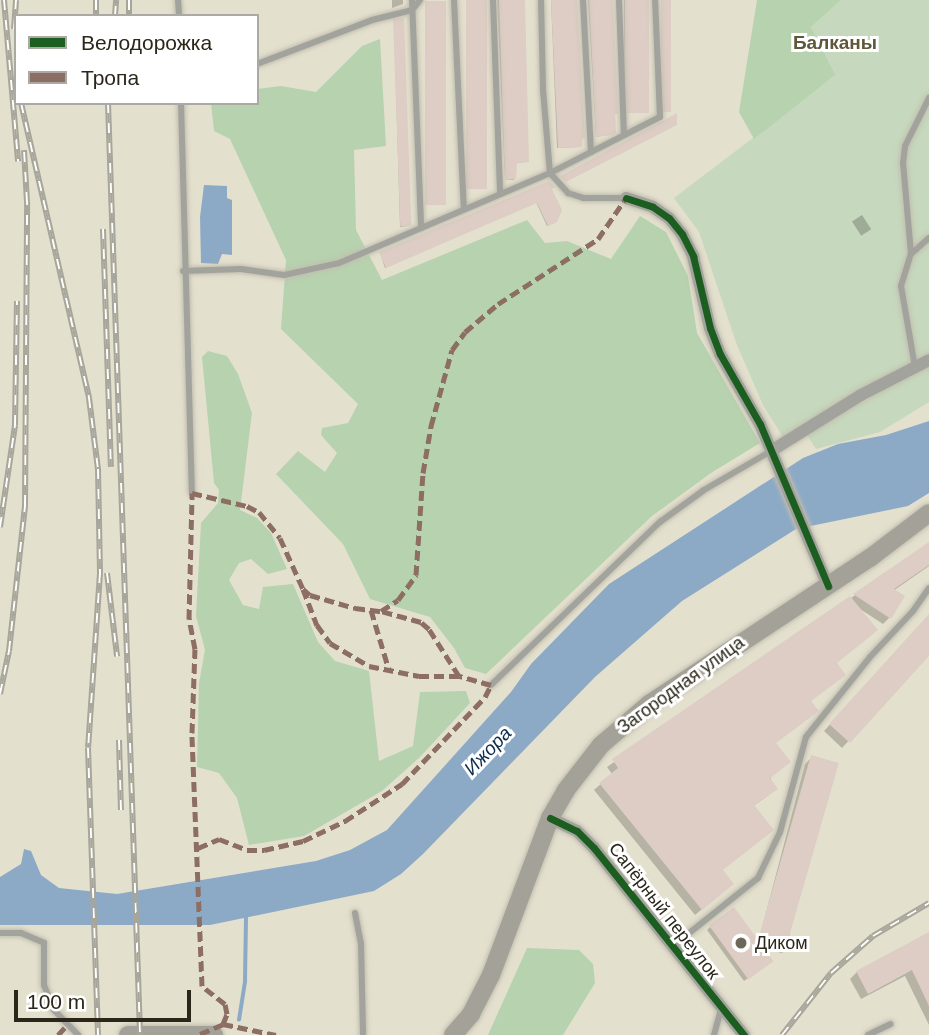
<!DOCTYPE html>
<meta charset="utf-8">
<style>
body{margin:0}
#map{position:relative;width:929px;height:1035px;overflow:hidden;background:#e4e0ce;font-family:Helvetica,sans-serif}
div>[style]{position:absolute}
.green>*{inset:0;background:#c6d8bd}
.forest>*{inset:0;background:#b7d2af}
.water>*{inset:0;background:#8caac6}
.shadow>*{inset:0;background:#0003;transform-origin:0 0}
.stream>*{height:3.5px;margin:-1.75px;padding:0 1.75px;transform-origin:1.75px;border-radius:1.75px;background:#8caac6}
.building>*{inset:0;background:#ddcdc4;transform-origin:0 0}
.roads{filter:drop-shadow(0 0 2px #c1beaf) drop-shadow(0 0 2px #c1beaf)}
.service>*{height:6px;margin:-3px;padding:0 3px;transform-origin:3px;border-radius:3px;background:#a3a39d}
.minor>*{height:12px;margin:-6px;padding:0 6px;transform-origin:6px;border-radius:6px;background:#a3a39d}
.secondary>*{height:18px;margin:-9px;padding:0 9px;transform-origin:9px;border-radius:9px;background:#a3a198}
.rail>*{height:6px;margin-top:-3px;transform-origin:0;background:repeating-linear-gradient(90deg,#fff 0 10px,#a8a69b 0 20px);box-sizing:border-box;border-block:2px solid #a8a69b}
.quiet>*{height:5px;margin-top:-2.5px;transform-origin:0;background:repeating-linear-gradient(90deg,#8d6e63 0 10px,transparent 0 15px)}
.cycleway>*{height:7px;margin:-3.5px;padding:0 3.5px;transform-origin:3.5px;border-radius:3.5px;background:#1b5e20}
.dots>*{width:19px;height:19px;translate:-50% -50%;box-sizing:border-box;border:4px solid #fff;border-radius:50%}
span{translate:-50% -50%;white-space:nowrap;text-align:center;line-height:1.15;-webkit-text-stroke:6px #fff;paint-order:stroke}
.street-label{font-size:18px;color:#2a271a}
.poi-label{font-size:18px;color:#2a271a}
.left{translate:0 -50%;text-align:left}
.neighbourhood-label{font-size:19px;color:#5f573a;font-weight:700}
.water-label{font-size:19px;color:#0c2d4e;font-style:italic}
.legend{position:absolute;left:14px;top:14px;width:245px;height:91px;box-sizing:border-box;background:#fff;border:2px solid #aaa9a3;margin:0;padding:9px 12px;list-style:none;font-size:21px;color:#2a271a}
.legend li{display:flex;align-items:center;gap:14px;height:35px}
.legend b{width:35px;border:2px solid #aaa9a3}
.scale{position:absolute;left:14px;top:990px;width:177px;height:32px;box-sizing:border-box;border:4px solid #2a271a;border-top:0;padding-left:9px;font-size:21px;line-height:24px;white-space:nowrap;color:#2a271a;-webkit-text-stroke:5px #fff;paint-order:stroke}
</style>
<div id="map">
<div class="green">
<i style="clip-path:polygon(841px 0,929px 0,929px 355px,783px 437px,763px 405px,737px 345px,699px 232px,674px 198px,834px 76px,811px 27px)"></i>
<i style="clip-path:polygon(929px 363px,929px 402px,880px 432px,816px 449px,807px 435px)"></i>
</div>
<div class="forest">
<i style="clip-path:polygon(757px 0,841px 0,811px 27px,835px 75px,754px 139px,739px 112px)"></i>
<i style="clip-path:polygon(380px 39px,386px 146px,354px 150px,356px 230px,382px 280px,527px 220px,545px 243px,567px 241px,611px 259px,640px 216px,666px 232px,688px 276px,697px 333px,760px 443px,711px 473px,652px 516px,486px 674px,465px 668px,454px 648px,430px 617px,370px 599px,343px 544px,276px 474px,298px 451px,325px 472px,337px 453px,321px 435px,322px 428px,348px 423px,358px 404px,281px 329px,286px 260px,230px 139px,214px 131px,211px 103px,257px 103px,257px 89px,281px 86px,316px 92px,362px 46px)"></i>
<i style="clip-path:polygon(208px 351px,227px 356px,238px 374px,252px 413px,240px 510px,257px 518px,271px 533px,287px 569px,268px 574px,251px 559px,239px 563px,229px 580px,243px 605px,259px 609px,263px 587px,293px 584px,318px 642px,335px 661px,369px 671px,379px 761px,413px 746px,420px 692px,466px 691px,470px 703px,420px 757px,382px 791px,304px 836px,249px 845px,237px 798px,219px 773px,197px 767px,199px 683px,205px 650px,196px 616px,201px 523px,218px 503px,219px 490px,214px 483px,202px 357px)"></i>
<i style="clip-path:polygon(527px 948px,579px 950px,593px 964px,595px 983px,563px 1035px,488px 1035px)"></i>
</div>
<div class="water">
<i style="clip-path:polygon(204px 185px,227px 186px,227px 198px,232px 200px,232px 255px,222px 254px,218px 264px,201px 263px,200px 217px)"></i>
<i style="clip-path:polygon(929px 421px,929px 493px,908px 506px,796px 529px,682px 601px,595px 677px,423px 854px,401px 874px,374px 891px,210px 925px,0 925px,0 877px,21px 864px,24px 849px,31px 851px,41px 875px,59px 888px,117px 894px,316px 861px,350px 850px,387px 830px,511px 692px,531px 664px,609px 584px,803px 458px,838px 444px,886px 435px)"></i>
</div>
<div class="shadow">
<i style="clip-path:polygon(392px 0,403px 0,403px 4px,392px 8px)"></i>
<i style="left:466px;top:0;width:20px;height:189px"></i>
<i style="clip-path:polygon(497px 0,522px 0,526px 162px,515px 163px,514px 180px,505px 180px)"></i>
<i style="clip-path:polygon(551px 0,576px 0,583px 137px,579px 147px,557px 148px)"></i>
<i style="clip-path:polygon(612px 0,613px 134px,596px 137px,588px 0)"></i>
<i style="left:624px;top:0;width:24px;height:113px"></i>
<i style="clip-path:polygon(394px 22px,409px 225px,408px 226px,400px 227px)"></i>
<i style="clip-path:polygon(551px 189px,554px 223px,547px 226px,536px 202px,385px 268px,380px 253px)"></i>
<i style="left:862px;top:215px;width:17px;height:12px;rotate:57deg"></i>
<i style="clip-path:polygon(929px 544px,929px 566px,893px 591px,889px 618px,883px 624px,860px 609px,835px 663px,775px 744px,769px 795px,753px 806px,721px 871px,725px 890px,695px 915px,594px 790px,612px 774px,607px 767px)"></i>
<i style="clip-path:polygon(929px 616px,929px 653px,842px 748px,824px 731px)"></i>
<i style="clip-path:polygon(812px 757px,788px 947px,782px 953px,761px 948px,768px 964px,744px 981px,707px 930px,710px 927px,758px 943px,805px 764px)"></i>
<i style="clip-path:polygon(929px 934px,929px 1025px,905px 976px,861px 999px,850px 979px,857px 972px)"></i>
</div>
<div class="stream">
<i style="left:239px;top:1020px;width:39px;rotate:-81deg"></i>
<i style="left:245px;top:981px;width:66px;rotate:-89.1deg"></i>
</div>
<div class="building">
<i style="left:466px;top:0;width:21px;height:189px"></i>
<i style="clip-path:polygon(499px 0,525px 0,529px 162px,517px 163px,516px 179px,505px 180px)"></i>
<i style="clip-path:polygon(551px 0,577px 0,585px 138px,582px 138px,582px 147px,558px 148px)"></i>
<i style="clip-path:polygon(589px 0,613px 0,618px 114px,615px 114px,616px 133px,612px 135px,596px 137px)"></i>
<i style="left:625px;top:0;width:24px;height:113px"></i>
<i style="left:661px;top:0;width:10px;height:112px"></i>
<i style="left:425px;top:1px;width:21px;height:204px"></i>
<i style="left:404px;top:18px;width:208px;height:11px;rotate:88deg"></i>
<i style="clip-path:polygon(677px 113px,677px 125px,566px 182px,560px 176px)"></i>
<i style="clip-path:polygon(549px 181px,555px 187px,552px 189px,562px 210px,557px 222px,548px 226px,537px 203px,386px 268px,379px 252px)"></i>
<i style="clip-path:polygon(929px 542px,929px 565px,894px 589px,905px 596px,891px 619px,853px 594px)"></i>
<i style="clip-path:polygon(850px 596px,878px 630px,837px 663px,846px 675px,811px 701px,819px 711px,776px 743px,791px 762px,770px 778px,778px 789px,754px 805px,774px 830px,723px 870px,734px 884px,702px 910px,599px 783px,618px 768px,612px 759px)"></i>
<i style="clip-path:polygon(929px 614px,929px 656px,850px 743px,829px 724px)"></i>
<i style="left:811px;top:755px;width:29px;height:191px;rotate:16deg"></i>
<i style="left:734px;top:907px;width:67px;height:31px;rotate:54deg"></i>
<i style="clip-path:polygon(929px 932px,929px 1006px,912px 970px,868px 994px,856px 971px)"></i>
</div>
<div class="roads">
<div class="service">
<i style="left:178px;top:0;width:16px;rotate:86deg"></i>
<i style="left:412px;top:0;width:228px;rotate:87.7deg"></i>
<i style="left:454px;top:0;width:209px;rotate:87.3deg"></i>
<i style="left:493px;top:0;width:194px;rotate:87.9deg"></i>
<i style="left:541px;top:0;width:90px;rotate:88.7deg"></i>
<i style="left:543px;top:90px;width:83px;rotate:85.2deg"></i>
<i style="left:550px;top:173px;width:27px;rotate:48deg"></i>
<i style="left:568px;top:193px;width:16px;rotate:18deg"></i>
<i style="left:583px;top:198px;width:43px"></i>
<i style="left:583px;top:0;width:152px;rotate:87deg"></i>
<i style="left:619px;top:0;width:135px;rotate:87.9deg"></i>
<i style="left:257px;top:64px;width:123px;rotate:-20.9deg"></i>
<i style="left:372px;top:20px;width:41px;rotate:-14deg"></i>
<i style="left:412px;top:10px;width:13px;rotate:-51deg"></i>
<i style="left:181px;top:103px;width:390px;rotate:88.4deg"></i>
<i style="left:911px;top:254px;width:24px;rotate:-42deg"></i>
<i style="left:183px;top:271px;width:58px;rotate:-2deg"></i>
<i style="left:241px;top:269px;width:43px;rotate:7.9deg"></i>
<i style="left:284px;top:275px;width:56px;rotate:-12.3deg"></i>
<i style="left:339px;top:263px;width:229px;rotate:-23.1deg"></i>
<i style="left:550px;top:173px;width:123px;rotate:-27deg"></i>
<i style="left:660px;top:117px;width:117px;rotate:-92.4deg"></i>
<i style="left:915px;top:367px;width:82px;rotate:-99.8deg"></i>
<i style="left:901px;top:286px;width:34px;rotate:-73deg"></i>
<i style="left:911px;top:254px;width:91px;rotate:-95deg"></i>
<i style="left:903px;top:163px;width:17px;rotate:-83deg"></i>
<i style="left:905px;top:146px;width:54px;rotate:-63.4deg"></i>
<i style="left:491px;top:685px;width:235px;rotate:-44deg"></i>
<i style="left:660px;top:522px;width:54px;rotate:-36deg"></i>
<i style="left:704px;top:490px;width:78px;rotate:-30.2deg"></i>
<i style="left:355px;top:913px;width:32px;rotate:79deg"></i>
<i style="left:361px;top:944px;width:91px;rotate:88.7deg"></i>
<i style="left:0;top:933px;width:21px"></i>
<i style="left:21px;top:933px;width:25px;rotate:23deg"></i>
<i style="left:44px;top:943px;width:42px;rotate:90deg"></i>
<i style="left:44px;top:985px;width:27px;rotate:68deg"></i>
<i style="left:54px;top:1010px;width:35px;rotate:46deg"></i>
<i style="left:673px;top:946px;width:109px;rotate:-38.7deg"></i>
<i style="left:758px;top:878px;width:51px;rotate:-64.4deg"></i>
<i style="left:780px;top:832px;width:98px;rotate:-74.7deg"></i>
<i style="left:806px;top:737px;width:102px;rotate:-51.3deg"></i>
<i style="left:870px;top:657px;width:63px;rotate:-46.9deg"></i>
<i style="left:913px;top:611px;width:28px;rotate:-55deg"></i>
<i style="left:714px;top:1035px;width:27px;rotate:-75deg"></i>
<i style="left:868px;top:1035px;width:25px;rotate:-26deg"></i>
</div>
<div class="minor">
<i style="left:626px;top:198px;width:28px;rotate:18deg"></i>
<i style="left:653px;top:207px;width:19px;rotate:35deg"></i>
<i style="left:669px;top:218px;width:21px;rotate:51deg"></i>
<i style="left:682px;top:234px;width:25px;rotate:63deg"></i>
<i style="left:693px;top:256px;width:74px;rotate:76.7deg"></i>
<i style="left:710px;top:328px;width:28px;rotate:69deg"></i>
<i style="left:720px;top:354px;width:81px;rotate:60.3deg"></i>
<i style="left:760px;top:424px;width:176px;rotate:67.2deg"></i>
<i style="left:771px;top:451px;width:106px;rotate:-31.9deg"></i>
<i style="left:861px;top:395px;width:76px;rotate:-27.2deg"></i>
<i style="left:550px;top:818px;width:30px;rotate:26deg"></i>
<i style="left:577px;top:831px;width:24px;rotate:45deg"></i>
<i style="left:594px;top:848px;width:240px;rotate:51.3deg"></i>
</div>
<div class="secondary">
<i style="left:128px;top:1035px;width:86px"></i>
<i style="left:453px;top:1035px;width:28px;rotate:-49deg"></i>
<i style="left:471px;top:1014px;width:44px;rotate:-62.9deg"></i>
<i style="left:491px;top:975px;width:168px;rotate:-69.4deg"></i>
<i style="left:550px;top:818px;width:32px;rotate:-60deg"></i>
<i style="left:566px;top:790px;width:57px;rotate:-52.1deg"></i>
<i style="left:601px;top:745px;width:63px;rotate:-40.5deg"></i>
<i style="left:649px;top:704px;width:265px;rotate:-33.5deg"></i>
<i style="left:870px;top:558px;width:74px;rotate:-37.3deg"></i>
</div>
</div>
<div class="rail">
<i style="left:4px;top:0;width:162px;rotate:85deg"></i>
<i style="left:96px;top:0;width:16px;rotate:90deg"></i>
<i style="left:129px;top:0;width:16px;rotate:90deg"></i>
<i style="left:115px;top:16px;width:16px;rotate:-86deg"></i>
<i style="left:14px;top:29px;width:29px;rotate:-86deg"></i>
<i style="left:21px;top:103px;width:303px;rotate:77deg"></i>
<i style="left:89px;top:398px;width:72px;rotate:82.8deg"></i>
<i style="left:98px;top:469px;width:104px;rotate:88.9deg"></i>
<i style="left:100px;top:573px;width:175px;rotate:93.9deg"></i>
<i style="left:88px;top:748px;width:287px;rotate:88deg"></i>
<i style="left:108px;top:103px;width:933px;rotate:88.03deg"></i>
<i style="left:103px;top:229px;width:238px;rotate:88.1deg"></i>
<i style="left:0;top:527px;width:103px;rotate:-81.6deg"></i>
<i style="left:15px;top:425px;width:124px;rotate:-89.1deg"></i>
<i style="left:107px;top:573px;width:84px;rotate:83.1deg"></i>
<i style="left:0;top:694px;width:44px;rotate:-78.2deg"></i>
<i style="left:9px;top:651px;width:147px;rotate:-83.7deg"></i>
<i style="left:25px;top:505px;width:303px;rotate:-89.6deg"></i>
<i style="left:27px;top:202px;width:52px;rotate:-93.3deg"></i>
<i style="left:119px;top:740px;width:70px;rotate:88.4deg"></i>
<i style="left:782px;top:1035px;width:79px;rotate:-51.7deg"></i>
<i style="left:831px;top:973px;width:56px;rotate:-41.4deg"></i>
<i style="left:873px;top:936px;width:65px;rotate:-30.5deg"></i>
</div>
<div class="quiet">
<i style="left:303px;top:589px;width:39px;rotate:69deg"></i>
<i style="left:317px;top:625px;width:22px;rotate:54deg"></i>
<i style="left:330px;top:643px;width:45px;rotate:30.5deg"></i>
<i style="left:369px;top:666px;width:51px;rotate:11.3deg"></i>
<i style="left:419px;top:676px;width:40px"></i>
<i style="left:371px;top:610px;width:63px;rotate:73.3deg"></i>
<i style="left:198px;top:848px;width:23px;rotate:-23deg"></i>
<i style="left:219px;top:839px;width:30px;rotate:21deg"></i>
<i style="left:247px;top:850px;width:17px"></i>
<i style="left:264px;top:850px;width:40px;rotate:-13deg"></i>
<i style="left:303px;top:841px;width:47px;rotate:-25.5deg"></i>
<i style="left:345px;top:821px;width:68px;rotate:-33deg"></i>
<i style="left:402px;top:784px;width:120px;rotate:-46.3deg"></i>
<i style="left:485px;top:697px;width:13px;rotate:-63deg"></i>
<i style="left:491px;top:685px;width:33px;rotate:-164deg"></i>
<i style="left:459px;top:676px;width:56px;rotate:-122.6deg"></i>
<i style="left:429px;top:629px;width:11px;rotate:-139deg"></i>
<i style="left:421px;top:622px;width:41px;rotate:-164.6deg"></i>
<i style="left:223px;top:1024px;width:11px;rotate:-68deg"></i>
<i style="left:227px;top:1014px;width:10px;rotate:-101deg"></i>
<i style="left:225px;top:1004px;width:29px;rotate:-142deg"></i>
<i style="left:202px;top:986px;width:253px;rotate:-92.3deg"></i>
<i style="left:192px;top:733px;width:84px;rotate:-88deg"></i>
<i style="left:195px;top:649px;width:31px;rotate:-101deg"></i>
<i style="left:189px;top:619px;width:126px;rotate:-88.6deg"></i>
<i style="left:192px;top:493px;width:57px;rotate:13.3deg"></i>
<i style="left:247px;top:506px;width:13px;rotate:27deg"></i>
<i style="left:259px;top:512px;width:33px;rotate:51deg"></i>
<i style="left:280px;top:538px;width:56px;rotate:65.7deg"></i>
<i style="left:303px;top:589px;width:9px;rotate:41deg"></i>
<i style="left:310px;top:595px;width:47px;rotate:16.1deg"></i>
<i style="left:355px;top:608px;width:26px;rotate:7deg"></i>
<i style="left:381px;top:611px;width:20px;rotate:-33deg"></i>
<i style="left:398px;top:600px;width:31px;rotate:-54deg"></i>
<i style="left:416px;top:575px;width:102px;rotate:-86.1deg"></i>
<i style="left:423px;top:473px;width:48px;rotate:-80.3deg"></i>
<i style="left:431px;top:426px;width:79px;rotate:-74.6deg"></i>
<i style="left:452px;top:350px;width:22px;rotate:-54deg"></i>
<i style="left:465px;top:332px;width:43px;rotate:-40.3deg"></i>
<i style="left:498px;top:304px;width:119px;rotate:-33deg"></i>
<i style="left:598px;top:239px;width:50px;rotate:-55.7deg"></i>
<i style="left:200px;top:1034px;width:25px;rotate:-23deg"></i>
<i style="left:223px;top:1024px;width:54px;rotate:11.7deg"></i>
<i style="left:58px;top:1035px;width:15px;rotate:-48deg"></i>
</div>
<div class="cycleway">
<i style="left:626px;top:198px;width:28px;rotate:18deg"></i>
<i style="left:653px;top:207px;width:19px;rotate:35deg"></i>
<i style="left:669px;top:218px;width:21px;rotate:51deg"></i>
<i style="left:682px;top:234px;width:25px;rotate:63deg"></i>
<i style="left:693px;top:256px;width:74px;rotate:76.7deg"></i>
<i style="left:710px;top:328px;width:28px;rotate:69deg"></i>
<i style="left:720px;top:354px;width:81px;rotate:60.3deg"></i>
<i style="left:760px;top:424px;width:176px;rotate:67.2deg"></i>
<i style="left:550px;top:818px;width:30px;rotate:26deg"></i>
<i style="left:577px;top:831px;width:24px;rotate:45deg"></i>
<i style="left:594px;top:848px;width:240px;rotate:51.3deg"></i>
</div>
<div class="dots">
<i style="left:741px;top:943px;background:#6b6859"></i>
</div>
<div class="street-label">
<span style="left:681px;top:685px;rotate:-36deg">Загородная улица</span>
<span style="left:664px;top:911px;rotate:52deg">Сапёрный переулок</span>
</div>
<div class="poi-label">
<span class="left" style="left:755px;top:943px">Диком</span>
</div>
<div class="neighbourhood-label">
<span style="left:835px;top:43px">Балканы</span>
</div>
<div class="water-label">
<span style="left:488px;top:751px;rotate:-46deg">Ижора</span>
</div>
<ul class="legend">
<li><b style="height:9px;background:#1b5e20"></b>Велодорожка</li>
<li><b style="height:9px;background:#8d6e63"></b>Тропа</li>
</ul>
<div class="scale">100 m</div>
</div>
